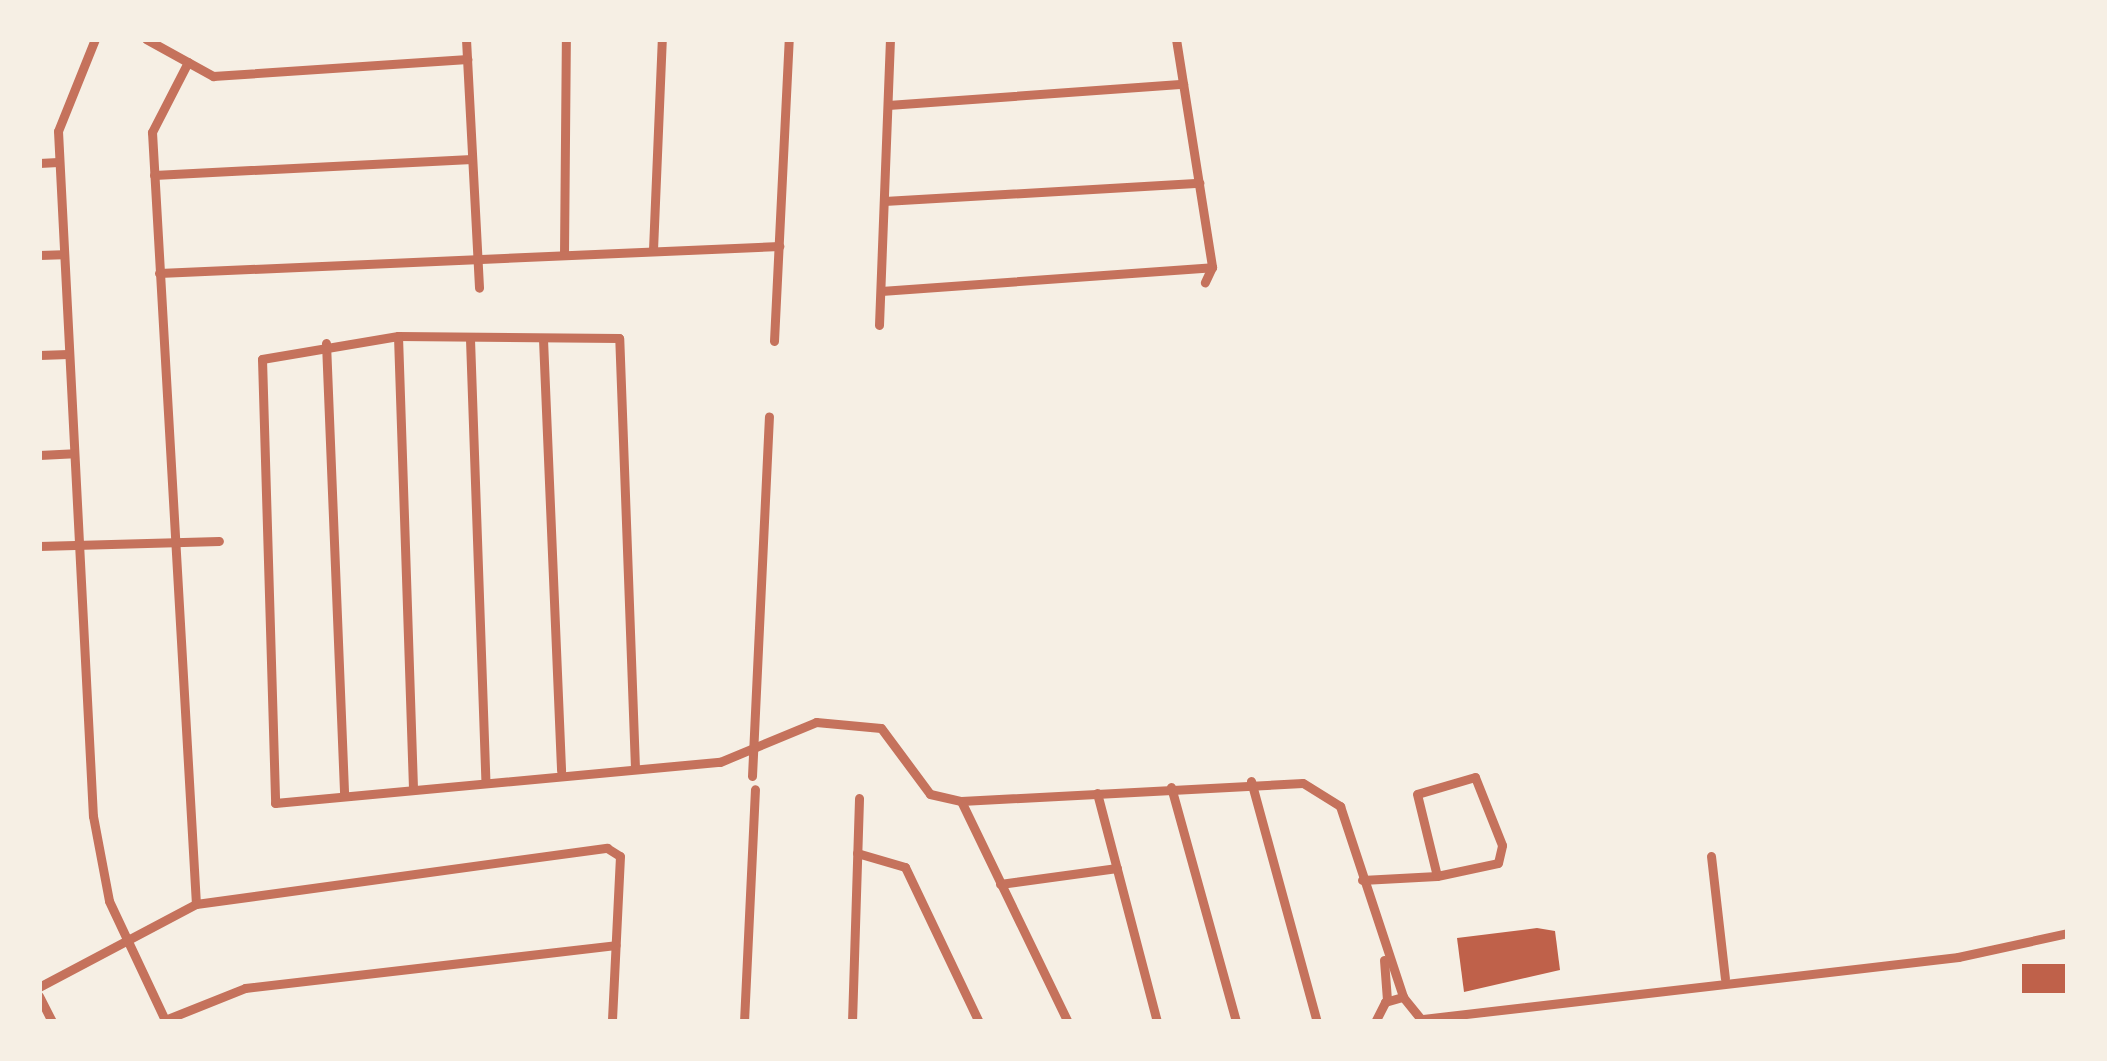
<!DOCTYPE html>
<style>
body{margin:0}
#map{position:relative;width:2107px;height:1061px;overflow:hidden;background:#f6efe4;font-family:"Times New Roman",serif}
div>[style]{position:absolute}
.building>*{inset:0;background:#bf614a;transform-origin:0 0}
.minor>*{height:9px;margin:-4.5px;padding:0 4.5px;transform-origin:4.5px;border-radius:4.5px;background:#c5725c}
span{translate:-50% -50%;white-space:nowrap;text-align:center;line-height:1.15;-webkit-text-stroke:12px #f6efe4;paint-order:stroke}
.frame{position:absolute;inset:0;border:42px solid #f6efe4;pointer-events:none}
</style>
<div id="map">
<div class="building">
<i style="clip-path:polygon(1537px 928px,1555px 931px,1560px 970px,1464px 992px,1457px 938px)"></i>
<i style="left:2068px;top:964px;width:29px;height:46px;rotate:90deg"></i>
</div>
<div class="minor">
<i style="left:95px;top:39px;width:99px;rotate:111.9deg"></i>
<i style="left:58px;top:131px;width:686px;rotate:87.08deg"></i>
<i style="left:93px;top:816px;width:86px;rotate:79.3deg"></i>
<i style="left:109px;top:901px;width:134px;rotate:64.8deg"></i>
<i style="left:146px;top:39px;width:77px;rotate:28.9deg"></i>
<i style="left:213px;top:76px;width:255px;rotate:-3.8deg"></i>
<i style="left:466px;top:39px;width:249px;rotate:87deg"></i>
<i style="left:1176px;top:39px;width:231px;rotate:81deg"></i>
<i style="left:1212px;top:267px;width:17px;rotate:115deg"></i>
<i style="left:188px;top:62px;width:79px;rotate:117.2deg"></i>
<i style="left:152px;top:132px;width:773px;rotate:86.74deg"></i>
<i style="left:888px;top:105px;width:296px;rotate:-4.1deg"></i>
<i style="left:39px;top:163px;width:19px;rotate:-3deg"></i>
<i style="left:154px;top:175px;width:318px;rotate:-2.9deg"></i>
<i style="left:884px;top:201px;width:316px;rotate:-3.3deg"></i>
<i style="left:653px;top:250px;width:211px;rotate:-87.6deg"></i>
<i style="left:564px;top:254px;width:215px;rotate:-89.5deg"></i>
<i style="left:39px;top:255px;width:23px;rotate:-2deg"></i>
<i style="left:159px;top:273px;width:621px;rotate:-2.49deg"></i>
<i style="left:881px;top:291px;width:332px;rotate:-4.1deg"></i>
<i style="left:879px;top:325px;width:286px;rotate:-87.8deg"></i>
<i style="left:398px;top:336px;width:452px;rotate:88.1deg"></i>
<i style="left:470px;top:339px;width:440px;rotate:88deg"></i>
<i style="left:543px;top:339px;width:432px;rotate:87.6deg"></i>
<i style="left:774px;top:341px;width:302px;rotate:-87.2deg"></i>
<i style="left:326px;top:343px;width:453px;rotate:87.7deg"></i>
<i style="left:39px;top:355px;width:29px;rotate:-2deg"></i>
<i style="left:39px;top:455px;width:35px;rotate:-3deg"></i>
<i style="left:39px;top:546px;width:180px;rotate:-1.6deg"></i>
<i style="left:635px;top:768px;width:430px;rotate:-92.1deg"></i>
<i style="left:619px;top:338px;width:221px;rotate:-179.5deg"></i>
<i style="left:398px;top:336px;width:138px;rotate:170.4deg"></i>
<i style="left:262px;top:359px;width:444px;rotate:88.3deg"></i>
<i style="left:275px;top:803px;width:447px;rotate:-5.3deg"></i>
<i style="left:720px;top:762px;width:104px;rotate:-22.6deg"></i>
<i style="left:816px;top:722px;width:65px;rotate:5.3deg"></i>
<i style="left:881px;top:728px;width:82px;rotate:53.4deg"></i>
<i style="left:930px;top:794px;width:32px;rotate:13deg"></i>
<i style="left:961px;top:801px;width:342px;rotate:-3deg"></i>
<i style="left:1303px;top:783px;width:44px;rotate:31.9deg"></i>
<i style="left:1340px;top:806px;width:201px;rotate:71.7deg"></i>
<i style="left:752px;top:776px;width:360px;rotate:-87.3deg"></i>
<i style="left:1251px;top:781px;width:250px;rotate:74.7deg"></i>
<i style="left:1171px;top:787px;width:244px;rotate:74.5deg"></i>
<i style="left:1097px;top:793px;width:237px;rotate:75.3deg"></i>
<i style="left:961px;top:801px;width:246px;rotate:64.2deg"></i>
<i style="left:857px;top:853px;width:50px;rotate:16.3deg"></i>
<i style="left:905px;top:867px;width:172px;rotate:64.5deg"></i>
<i style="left:1711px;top:856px;width:123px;rotate:83.5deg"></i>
<i style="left:1362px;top:880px;width:75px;rotate:-3.1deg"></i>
<i style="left:1437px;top:876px;width:62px;rotate:-12deg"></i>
<i style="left:1498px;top:863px;width:18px;rotate:-77deg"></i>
<i style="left:1502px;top:845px;width:73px;rotate:-111.7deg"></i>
<i style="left:1475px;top:777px;width:60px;rotate:163.7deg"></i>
<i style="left:1417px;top:794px;width:84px;rotate:76.3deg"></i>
<i style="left:1000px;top:884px;width:118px;rotate:-7.8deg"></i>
<i style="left:1384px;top:960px;width:40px;rotate:85.7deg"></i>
<i style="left:39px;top:987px;width:178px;rotate:-27.9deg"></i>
<i style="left:196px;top:904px;width:415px;rotate:-7.8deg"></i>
<i style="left:607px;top:848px;width:15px;rotate:32deg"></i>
<i style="left:620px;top:856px;width:166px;rotate:92.8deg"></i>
<i style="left:39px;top:996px;width:29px;rotate:63deg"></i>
<i style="left:1423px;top:1019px;width:539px;rotate:-6.61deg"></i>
<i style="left:1958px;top:957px;width:113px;rotate:-12.3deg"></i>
<i style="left:165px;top:1020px;width:86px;rotate:-21.8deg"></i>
<i style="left:245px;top:988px;width:373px;rotate:-6.6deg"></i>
<i style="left:744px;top:1022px;width:233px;rotate:-87.3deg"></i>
<i style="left:852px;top:1022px;width:224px;rotate:-88.2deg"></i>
<i style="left:1375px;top:1022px;width:22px;rotate:-63deg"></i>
<i style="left:1385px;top:1002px;width:19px;rotate:-16deg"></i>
<i style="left:1403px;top:997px;width:32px;rotate:51deg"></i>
</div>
<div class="frame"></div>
</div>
